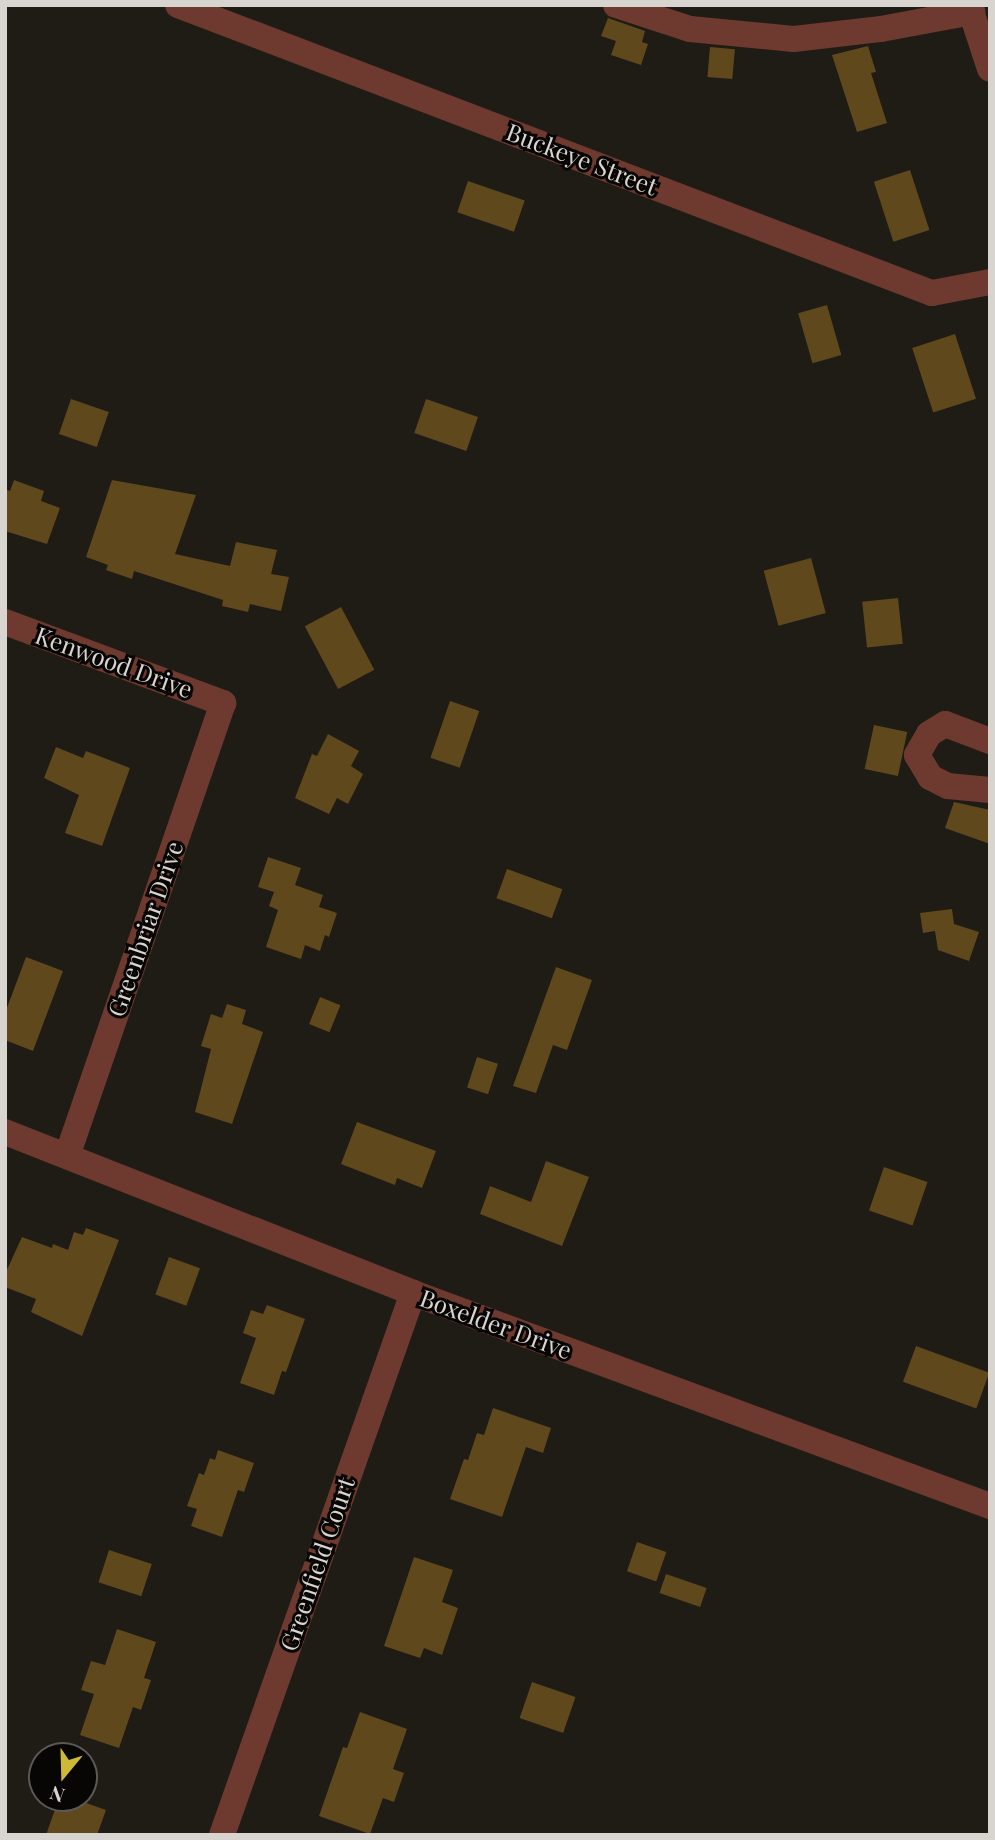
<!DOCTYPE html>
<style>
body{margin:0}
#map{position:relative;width:995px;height:1840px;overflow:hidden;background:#1f1b15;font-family:"Playfair Display",serif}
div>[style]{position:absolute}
.building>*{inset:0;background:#60481d;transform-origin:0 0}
.minor>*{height:26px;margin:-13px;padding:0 13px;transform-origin:13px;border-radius:13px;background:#6e392e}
span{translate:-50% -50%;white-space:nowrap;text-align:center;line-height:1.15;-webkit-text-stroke:6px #080605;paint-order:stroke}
.street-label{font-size:24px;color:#d8d5d1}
.frame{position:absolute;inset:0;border:7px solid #d8d5d1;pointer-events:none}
.north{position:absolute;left:28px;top:1742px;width:70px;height:70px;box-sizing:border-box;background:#080605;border:2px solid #5b5957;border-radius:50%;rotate:199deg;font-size:19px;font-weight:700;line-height:28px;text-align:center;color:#d8d5d1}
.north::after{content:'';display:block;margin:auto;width:24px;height:32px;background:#ceb838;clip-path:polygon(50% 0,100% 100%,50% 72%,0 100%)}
</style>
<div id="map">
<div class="building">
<i style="clip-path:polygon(608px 18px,645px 31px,642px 42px,648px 44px,641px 65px,611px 55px,616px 41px,601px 36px)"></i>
<i style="clip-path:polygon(868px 46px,876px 72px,871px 73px,887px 123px,857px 132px,832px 55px)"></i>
<i style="left:710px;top:47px;width:25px;height:30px;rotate:5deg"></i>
<i style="left:910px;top:170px;width:63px;height:38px;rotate:72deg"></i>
<i style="left:468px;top:181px;width:60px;height:33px;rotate:19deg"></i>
<i style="left:827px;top:305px;width:52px;height:30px;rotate:74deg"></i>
<i style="left:955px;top:334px;width:68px;height:45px;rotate:72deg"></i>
<i style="left:71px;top:399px;width:40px;height:37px;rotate:19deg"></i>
<i style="left:426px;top:399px;width:55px;height:36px;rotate:19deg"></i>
<i style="clip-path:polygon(14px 480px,44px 491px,41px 501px,60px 508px,47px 544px,5px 531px,5px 489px,10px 491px)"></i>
<i style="clip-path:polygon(112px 480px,196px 495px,175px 554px,230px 566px,236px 542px,277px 550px,271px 574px,289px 577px,281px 611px,250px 604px,248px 612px,222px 606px,223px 600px,134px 571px,132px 579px,106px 570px,108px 565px,86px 557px)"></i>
<i style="left:811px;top:558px;width:57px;height:49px;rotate:75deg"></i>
<i style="left:898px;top:598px;width:46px;height:36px;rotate:84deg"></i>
<i style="left:341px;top:607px;width:71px;height:41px;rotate:62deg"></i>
<i style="left:450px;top:701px;width:31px;height:60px;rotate:19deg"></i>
<i style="left:874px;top:725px;width:34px;height:45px;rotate:12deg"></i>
<i style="clip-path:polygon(328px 734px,359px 751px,351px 766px,363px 774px,348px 804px,337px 798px,329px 814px,295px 798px,312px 754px,317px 756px)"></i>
<i style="clip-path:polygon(56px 747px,83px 758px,86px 751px,130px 768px,102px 846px,65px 833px,79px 795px,44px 778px)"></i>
<i style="clip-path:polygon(954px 802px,990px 810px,990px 844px,945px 828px)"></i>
<i style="clip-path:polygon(268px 857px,301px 868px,295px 885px,323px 895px,319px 907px,337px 913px,329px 937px,325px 935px,320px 951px,305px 945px,301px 959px,266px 947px,278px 910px,269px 906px,274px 892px,258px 887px)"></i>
<i style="left:507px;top:869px;width:59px;height:31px;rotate:20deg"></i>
<i style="clip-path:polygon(952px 909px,954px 924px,979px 932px,969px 961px,938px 950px,935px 931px,923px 933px,920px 913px)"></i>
<i style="clip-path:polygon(26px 957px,63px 971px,33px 1051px,5px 1040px,5px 1013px)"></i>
<i style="clip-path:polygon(556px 967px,592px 980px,567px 1050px,553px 1045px,536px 1093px,513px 1086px)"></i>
<i style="left:320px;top:997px;width:22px;height:29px;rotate:22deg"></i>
<i style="clip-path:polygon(227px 1004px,246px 1010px,242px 1024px,263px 1032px,232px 1124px,195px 1112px,211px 1049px,201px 1046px,211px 1014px,222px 1018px)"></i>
<i style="left:477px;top:1057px;width:22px;height:32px;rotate:18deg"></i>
<i style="clip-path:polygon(357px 1122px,436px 1151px,422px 1188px,397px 1178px,395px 1185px,341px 1164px)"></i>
<i style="clip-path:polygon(546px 1161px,589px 1177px,562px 1246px,480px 1214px,490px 1186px,531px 1202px)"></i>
<i style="left:884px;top:1167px;width:46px;height:46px;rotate:19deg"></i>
<i style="clip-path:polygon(86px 1228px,119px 1240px,82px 1336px,31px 1312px,36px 1299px,5px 1287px,5px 1274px,22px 1237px,52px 1248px,53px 1244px,68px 1250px,74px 1232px,83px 1235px)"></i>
<i style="left:169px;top:1257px;width:33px;height:40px;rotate:20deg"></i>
<i style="clip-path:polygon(267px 1305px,305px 1319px,286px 1372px,282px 1371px,274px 1395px,240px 1383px,256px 1338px,243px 1333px,251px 1310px,263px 1314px)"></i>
<i style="left:916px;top:1346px;width:78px;height:38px;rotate:20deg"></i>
<i style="clip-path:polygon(493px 1408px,551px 1428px,543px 1453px,526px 1447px,502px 1517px,450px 1499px,464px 1459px,468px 1460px,477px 1433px,484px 1435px)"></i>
<i style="clip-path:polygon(218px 1450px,254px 1463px,244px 1492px,238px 1490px,222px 1537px,191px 1526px,197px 1509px,187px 1506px,199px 1473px,204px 1475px,210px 1458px,215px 1460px)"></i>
<i style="left:637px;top:1542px;width:31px;height:31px;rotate:19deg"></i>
<i style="left:109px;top:1550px;width:45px;height:34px;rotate:18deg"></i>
<i style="clip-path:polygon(414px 1557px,453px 1570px,442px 1602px,458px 1608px,442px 1655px,424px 1648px,420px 1658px,384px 1646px)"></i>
<i style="left:666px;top:1574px;width:43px;height:20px;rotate:19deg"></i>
<i style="clip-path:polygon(117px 1629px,156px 1642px,144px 1678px,151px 1680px,141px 1710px,133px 1707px,119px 1748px,80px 1735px,94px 1694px,81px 1690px,91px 1661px,105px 1665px)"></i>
<i style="left:532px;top:1682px;width:46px;height:38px;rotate:19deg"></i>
<i style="clip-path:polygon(360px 1712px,407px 1729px,393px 1769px,404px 1773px,394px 1802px,383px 1798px,370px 1834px,319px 1816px,343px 1747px,347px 1748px)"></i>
<i style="clip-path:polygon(59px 1798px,72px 1798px,106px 1810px,97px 1835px,46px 1835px)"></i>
</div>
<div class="minor">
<i style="left:178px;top:5px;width:807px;rotate:20.91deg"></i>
<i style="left:932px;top:293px;width:59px;rotate:-10.7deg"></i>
<i style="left:616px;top:5px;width:78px;rotate:18deg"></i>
<i style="left:690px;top:29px;width:104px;rotate:5.5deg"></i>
<i style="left:794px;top:39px;width:88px;rotate:-6.6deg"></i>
<i style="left:881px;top:29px;width:93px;rotate:-10.6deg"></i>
<i style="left:969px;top:5px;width:67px;rotate:71.8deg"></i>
<i style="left:5px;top:622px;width:233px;rotate:20.4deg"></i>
<i style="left:223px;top:703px;width:478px;rotate:109deg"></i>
<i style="left:990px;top:741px;width:48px;rotate:-159.3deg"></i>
<i style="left:945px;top:724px;width:19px;rotate:148deg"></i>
<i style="left:929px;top:734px;width:24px;rotate:120deg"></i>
<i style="left:917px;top:755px;width:26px;rotate:59deg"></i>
<i style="left:930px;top:777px;width:20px;rotate:27deg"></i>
<i style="left:948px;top:786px;width:42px;rotate:5.4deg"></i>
<i style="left:5px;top:1132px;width:439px;rotate:21.5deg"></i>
<i style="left:413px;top:1293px;width:615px;rotate:20.26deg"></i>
<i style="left:222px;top:1835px;width:575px;rotate:-70.59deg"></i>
</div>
<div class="street-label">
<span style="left:582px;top:159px;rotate:21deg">Buckeye Street</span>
<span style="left:114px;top:662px;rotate:20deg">Kenwood Drive</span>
<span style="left:145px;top:929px;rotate:-71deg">Greenbriar Drive</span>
<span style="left:496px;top:1324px;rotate:20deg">Boxelder Drive</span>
<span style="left:317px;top:1564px;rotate:-71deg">Greenfield Court</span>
</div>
<div class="frame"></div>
<div class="north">N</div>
</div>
